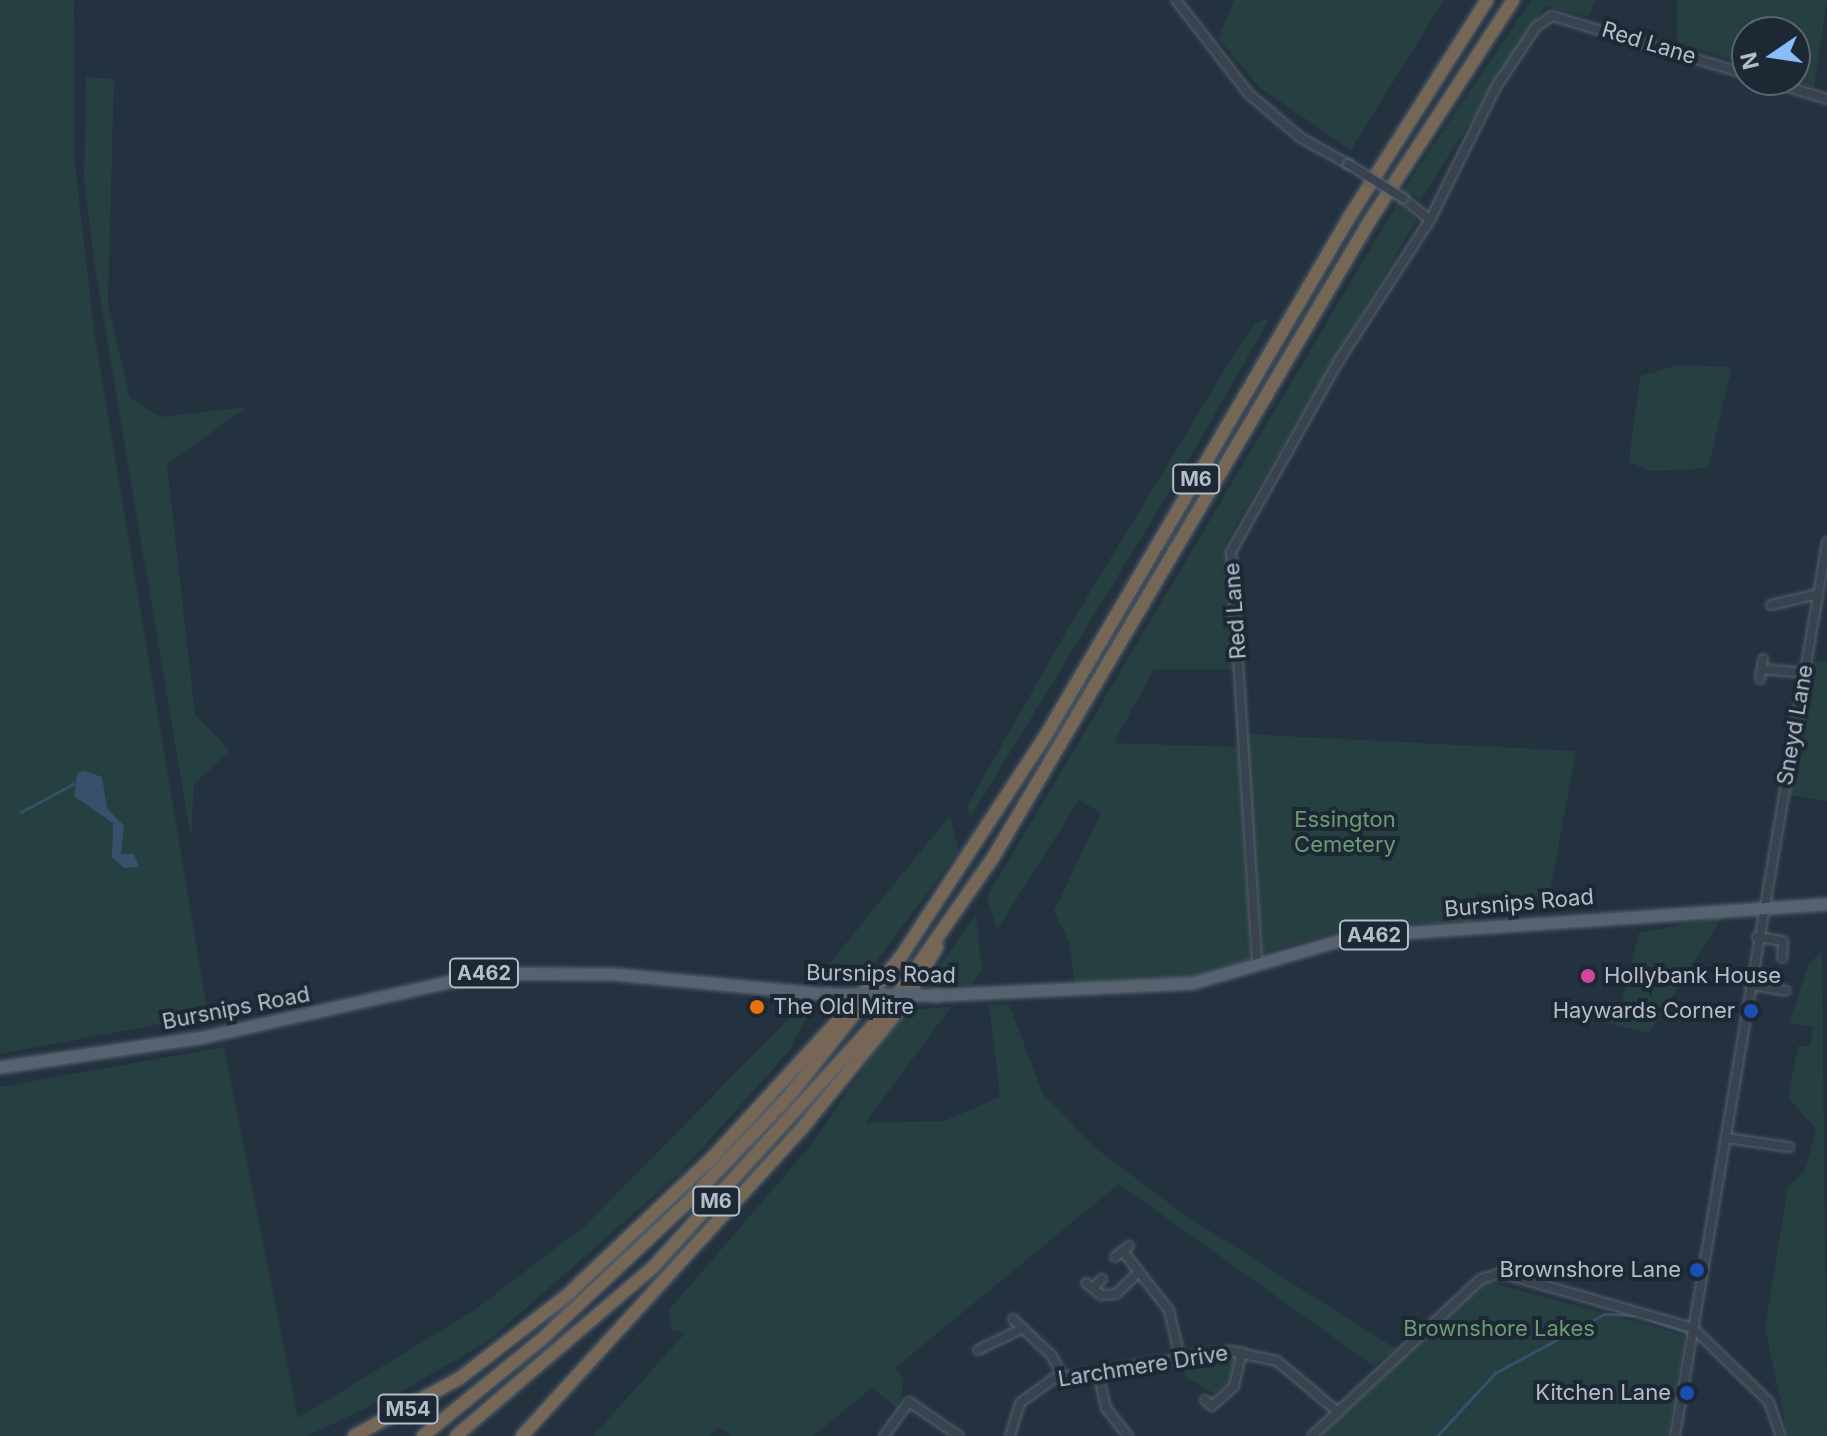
<!DOCTYPE html>
<style>
body{margin:0}
#map{position:relative;width:1827px;height:1436px;overflow:hidden;background:#24313f;font-family:Inter,sans-serif}
div>[style]{position:absolute}
.green>*{inset:0;background:#263f40}
.water>*{inset:0;background:#385069}
.stream>*{height:3px;margin:-1.5px;padding:0 1.5px;transform-origin:1.5px;border-radius:1.5px;background:#385069}
.roads{filter:drop-shadow(0 0 2px #56616d) drop-shadow(0 0 2px #56616d)}
.minor>*{height:8px;margin:-4px;padding:0 4px;transform-origin:4px;border-radius:4px;background:#38434f}
.major>*{height:11px;margin:-5.5px;padding:0 5.5px;transform-origin:5.5px;border-radius:5.5px;background:#56626f}
.highway>*{height:12px;margin:-6px;padding:0 6px;transform-origin:6px;border-radius:6px;background:#756655}
.bridges{filter:drop-shadow(0 0 2px #56616d) drop-shadow(0 0 2px #56616d)}
.minor-bridge>*{height:8px;margin:-4px;padding:0 4px;transform-origin:4px;border-radius:4px;background:#38434f}
.major-bridge>*{height:11px;margin:-5.5px;padding:0 5.5px;transform-origin:5.5px;border-radius:5.5px;background:#56626f}
.dots>*{width:22px;height:22px;translate:-50% -50%;box-sizing:border-box;border:4px solid #1d2834;border-radius:50%}
span{translate:-50% -50%;white-space:nowrap;text-align:center;line-height:1.15;-webkit-text-stroke:8px #1d2834;paint-order:stroke}
.shield-label span{padding:2px 6px;background:#1d2834;border:2px solid;border-radius:6px;-webkit-text-stroke-width:0}
.shield-label{font-size:20px;color:#b4beca;font-weight:700}
.street-label{font-size:22px;color:#b4beca}
.park-label{font-size:22px;color:#6a9b72}
.poi-label{font-size:22px;color:#b4beca}
.left{translate:0 -50%;text-align:left}
.right{translate:-100% -50%;text-align:right}
.north{position:absolute;left:1731px;top:16px;width:80px;height:80px;box-sizing:border-box;background:#1d2834;border:2px solid #596470;border-radius:50%;rotate:257deg;font-size:22px;font-weight:700;line-height:32px;text-align:center;color:#b4beca}
.north::after{content:'';display:block;margin:auto;width:28px;height:36px;background:#88bcfa;clip-path:polygon(50% 0,100% 100%,50% 72%,0 100%)}
</style>
<div id="map">
<div class="green">
<i style="clip-path:polygon(0 0,74px 0,75px 165px,95px 337px,208px 1015px,0 1054px)"></i>
<i style="clip-path:polygon(1234px 0,1444px 0,1351px 150px,1260px 88px,1218px 38px)"></i>
<i style="clip-path:polygon(1531px 0,1595px 0,1589px 17px,1545px 6px,1421px 199px,1403px 190px)"></i>
<i style="clip-path:polygon(1677px 0,1827px 0,1814px 87px,1792px 80px,1795px 32px,1747px 32px,1747px 65px,1677px 42px)"></i>
<i style="clip-path:polygon(86px 77px,114px 79px,108px 304px,130px 398px,160px 417px,247px 407px,167px 464px,195px 714px,230px 751px,194px 784px,191px 839px,95px 268px,84px 178px)"></i>
<i style="clip-path:polygon(1398px 202px,1417px 220px,1226px 542px,1234px 669px,1154px 669px,1114px 743px,1238px 747px,1251px 958px,1188px 978px,1075px 985px,1069px 941px,1054px 911px,1101px 813px,1079px 800px,997px 930px,987px 897px)"></i>
<i style="clip-path:polygon(1270px 318px,1185px 466px,970px 818px,967px 806px,1069px 627px,1235px 353px,1255px 323px)"></i>
<i style="clip-path:polygon(1679px 365px,1732px 367px,1708px 468px,1652px 471px,1629px 462px,1640px 376px)"></i>
<i style="clip-path:polygon(1815px 661px,1827px 661px,1827px 801px,1790px 795px)"></i>
<i style="clip-path:polygon(1246px 734px,1576px 751px,1549px 897px,1475px 893px,1475px 922px,1369px 924px,1262px 953px)"></i>
<i style="clip-path:polygon(950px 815px,959px 851px,860px 983px,817px 979px)"></i>
<i style="clip-path:polygon(976px 915px,982px 969px,970px 987px,929px 980px)"></i>
<i style="clip-path:polygon(1722px 917px,1650px 1033px,1599px 1021px,1591px 1002px,1622px 1002px,1639px 933px)"></i>
<i style="clip-path:polygon(1822px 950px,1827px 1436px,1788px 1436px,1765px 1328px,1788px 1187px,1805px 1170px,1816px 1129px,1788px 1097px,1798px 1046px,1810px 1046px,1813px 1027px,1789px 1023px,1808px 966px)"></i>
<i style="clip-path:polygon(803px 1004px,808px 1015px,789px 1051px,679px 1174px,487px 1342px,400px 1392px,307px 1436px,0 1436px,0 1087px,224px 1047px,298px 1418px,473px 1311px,585px 1226px)"></i>
<i style="clip-path:polygon(989px 1005px,1009px 1005px,1043px 1094px,1097px 1149px,1185px 1215px,1396px 1349px,1374px 1366px,1119px 1184px,895px 1368px,904px 1379px,899px 1409px,872px 1388px,813px 1436px,732px 1436px,718px 1427px,709px 1436px,593px 1436px,686px 1332px,672px 1331px,668px 1311px,812px 1144px,903px 1010px,951px 1007px,865px 1123px,944px 1121px,1000px 1097px)"></i>
<i style="clip-path:polygon(1485px 1281px,1685px 1335px,1668px 1436px,1320px 1436px)"></i>
<i style="clip-path:polygon(1234px 1358px,1231px 1379px,1215px 1394px,1185px 1377px,1184px 1366px)"></i>
</div>
<div class="water">
<i style="clip-path:polygon(85px 771px,102px 777px,107px 808px,124px 826px,121px 854px,134px 854px,139px 867px,124px 868px,112px 857px,113px 823px,74px 796px,77px 773px)"></i>
</div>
<div class="stream">
<i style="left:21px;top:812px;width:59px;rotate:-28.3deg"></i>
<i style="left:1649px;top:1319px;width:45px;rotate:19.7deg"></i>
<i style="left:1437px;top:1436px;width:86px;rotate:-47.4deg"></i>
<i style="left:1495px;top:1373px;width:124px;rotate:-28.4deg"></i>
<i style="left:1604px;top:1314px;width:30px;rotate:2deg"></i>
</div>
<div class="roads">
<div class="minor">
<i style="left:1176px;top:0;width:119px;rotate:52.2deg"></i>
<i style="left:1249px;top:94px;width:68px;rotate:40.2deg"></i>
<i style="left:1301px;top:138px;width:54px;rotate:29deg"></i>
<i style="left:1765px;top:80px;width:65px;rotate:17deg"></i>
<i style="left:1403px;top:198px;width:35px;rotate:39deg"></i>
<i style="left:1430px;top:220px;width:148px;rotate:-63.6deg"></i>
<i style="left:1496px;top:87px;width:72px;rotate:-56.3deg"></i>
<i style="left:1536px;top:27px;width:19px;rotate:-35deg"></i>
<i style="left:1552px;top:16px;width:203px;rotate:16.6deg"></i>
<i style="left:1771px;top:605px;width:48px;rotate:-13.2deg"></i>
<i style="left:1762px;top:669px;width:42px;rotate:5.4deg"></i>
<i style="left:1760px;top:679px;width:20px;rotate:-81deg"></i>
<i style="left:1757px;top:937px;width:26px;rotate:9deg"></i>
<i style="left:1783px;top:941px;width:17px;rotate:93deg"></i>
<i style="left:1257px;top:961px;width:410px;rotate:-93.6deg"></i>
<i style="left:1231px;top:552px;width:218px;rotate:-60.6deg"></i>
<i style="left:1338px;top:362px;width:169px;rotate:-57.1deg"></i>
<i style="left:1750px;top:985px;width:36px;rotate:9deg"></i>
<i style="left:1727px;top:1138px;width:63px;rotate:8.3deg"></i>
<i style="left:1125px;top:1254px;width:23px;rotate:52deg"></i>
<i style="left:1115px;top:1257px;width:18px;rotate:-38deg"></i>
<i style="left:1086px;top:1283px;width:19px;rotate:39deg"></i>
<i style="left:1101px;top:1295px;width:15px;rotate:-4deg"></i>
<i style="left:1116px;top:1294px;width:32px;rotate:-44deg"></i>
<i style="left:1139px;top:1272px;width:48px;rotate:51.7deg"></i>
<i style="left:1169px;top:1310px;width:49px;rotate:77.1deg"></i>
<i style="left:1093px;top:1288px;width:13px;rotate:-45deg"></i>
<i style="left:1013px;top:1319px;width:54px;rotate:43.5deg"></i>
<i style="left:1052px;top:1356px;width:24px;rotate:62deg"></i>
<i style="left:978px;top:1350px;width:46px;rotate:-26deg"></i>
<i style="left:1099px;top:1376px;width:33px;rotate:78deg"></i>
<i style="left:1106px;top:1408px;width:36px;rotate:52deg"></i>
<i style="left:1205px;top:1400px;width:9px;rotate:41deg"></i>
<i style="left:1212px;top:1406px;width:30px;rotate:-42deg"></i>
<i style="left:1234px;top:1386px;width:35px;rotate:-77deg"></i>
<i style="left:884px;top:1436px;width:42px;rotate:-53.7deg"></i>
<i style="left:909px;top:1402px;width:60px;rotate:34.2deg"></i>
<i style="left:1010px;top:1436px;width:34px;rotate:-73deg"></i>
<i style="left:1020px;top:1403px;width:41px;rotate:-36deg"></i>
<i style="left:1053px;top:1379px;width:179px;rotate:-9deg"></i>
<i style="left:1230px;top:1351px;width:48px;rotate:12deg"></i>
<i style="left:1277px;top:1361px;width:80px;rotate:39.9deg"></i>
<i style="left:1312px;top:1436px;width:231px;rotate:-42.9deg"></i>
<i style="left:1481px;top:1279px;width:21px;rotate:-17deg"></i>
<i style="left:1501px;top:1273px;width:200px;rotate:16deg"></i>
<i style="left:1693px;top:1328px;width:106px;rotate:44.2deg"></i>
<i style="left:1769px;top:1402px;width:36px;rotate:71deg"></i>
<i style="left:1675px;top:1436px;width:907px;rotate:-80.35deg"></i>
</div>
<div class="major">
<i style="left:937px;top:995px;width:255px;rotate:-2.7deg"></i>
<i style="left:1192px;top:983px;width:170px;rotate:-16.1deg"></i>
<i style="left:1355px;top:936px;width:473px;rotate:-3.9deg"></i>
<i style="left:0;top:1067px;width:205px;rotate:-8.4deg"></i>
<i style="left:203px;top:1037px;width:292px;rotate:-12.7deg"></i>
<i style="left:488px;top:973px;width:126px;rotate:0.5deg"></i>
<i style="left:614px;top:974px;width:214px;rotate:5.4deg"></i>
</div>
<div class="highway">
<i style="left:354px;top:1436px;width:121px;rotate:-28.7deg"></i>
<i style="left:460px;top:1378px;width:134px;rotate:-37.7deg"></i>
<i style="left:566px;top:1296px;width:201px;rotate:-43.4deg"></i>
<i style="left:712px;top:1158px;width:226px;rotate:-47.5deg"></i>
<i style="left:423px;top:1436px;width:154px;rotate:-39.2deg"></i>
<i style="left:542px;top:1339px;width:204px;rotate:-43.2deg"></i>
<i style="left:691px;top:1199px;width:142px;rotate:-46.4deg"></i>
<i style="left:789px;top:1096px;width:181px;rotate:-51.3deg"></i>
<i style="left:902px;top:955px;width:263px;rotate:-56.8deg"></i>
<i style="left:1046px;top:735px;width:601px;rotate:-59.64deg"></i>
<i style="left:1350px;top:216px;width:256px;rotate:-57.6deg"></i>
<i style="left:456px;top:1436px;width:261px;rotate:-40.6deg"></i>
<i style="left:654px;top:1266px;width:345px;rotate:-47.7deg"></i>
<i style="left:886px;top:1011px;width:189px;rotate:-55.1deg"></i>
<i style="left:994px;top:856px;width:737px;rotate:-59.4deg"></i>
<i style="left:1369px;top:222px;width:265px;rotate:-57deg"></i>
<i style="left:522px;top:1436px;width:418px;rotate:-47.7deg"></i>
<i style="left:803px;top:1127px;width:150px;rotate:-50.7deg"></i>
<i style="left:898px;top:1011px;width:75px;rotate:-58.6deg"></i>
</div>
</div>
<div class="bridges">
<div class="minor-bridge">
<i style="left:1348px;top:164px;width:65px;rotate:31.7deg"></i>
</div>
<div class="major-bridge">
<i style="left:827px;top:994px;width:110px;rotate:0.5deg"></i>
</div>
</div>
<div class="dots">
<i style="left:1588px;top:976px;background:#d1479c"></i>
<i style="left:757px;top:1007px;background:#e8710a"></i>
<i style="left:1751px;top:1011px;background:#1a4fb4"></i>
<i style="left:1697px;top:1270px;background:#1a4fb4"></i>
<i style="left:1687px;top:1393px;background:#1a4fb4"></i>
</div>
<div class="shield-label">
<span style="left:1196px;top:479px">M6</span>
<span style="left:1374px;top:935px">A462</span>
<span style="left:484px;top:973px">A462</span>
<span style="left:716px;top:1201px">M6</span>
<span style="left:408px;top:1409px">M54</span>
</div>
<div class="street-label">
<span style="left:1649px;top:43px;rotate:17deg">Red Lane</span>
<span style="left:1235px;top:611px;rotate:-94deg">Red Lane</span>
<span style="left:1795px;top:725px;rotate:-80deg">Sneyd Lane</span>
<span style="left:1519px;top:903px;rotate:-5deg">Bursnips Road</span>
<span style="left:881px;top:974px;rotate:1deg">Bursnips Road</span>
<span style="left:236px;top:1008px;rotate:-11deg">Bursnips Road</span>
<span style="left:1143px;top:1366px;rotate:-9deg">Larchmere Drive</span>
</div>
<div class="park-label">
<span style="left:1345px;top:832px">Essington<br>Cemetery</span>
<span style="left:1499px;top:1329px">Brownshore Lakes</span>
</div>
<div class="poi-label">
<span class="left" style="left:1604px;top:976px">Hollybank House</span>
<span class="left" style="left:773px;top:1007px">The Old Mitre</span>
<span class="right" style="left:1735px;top:1011px">Haywards Corner</span>
<span class="right" style="left:1681px;top:1270px">Brownshore Lane</span>
<span class="right" style="left:1671px;top:1393px">Kitchen Lane</span>
</div>
<div class="north">N</div>
</div>
